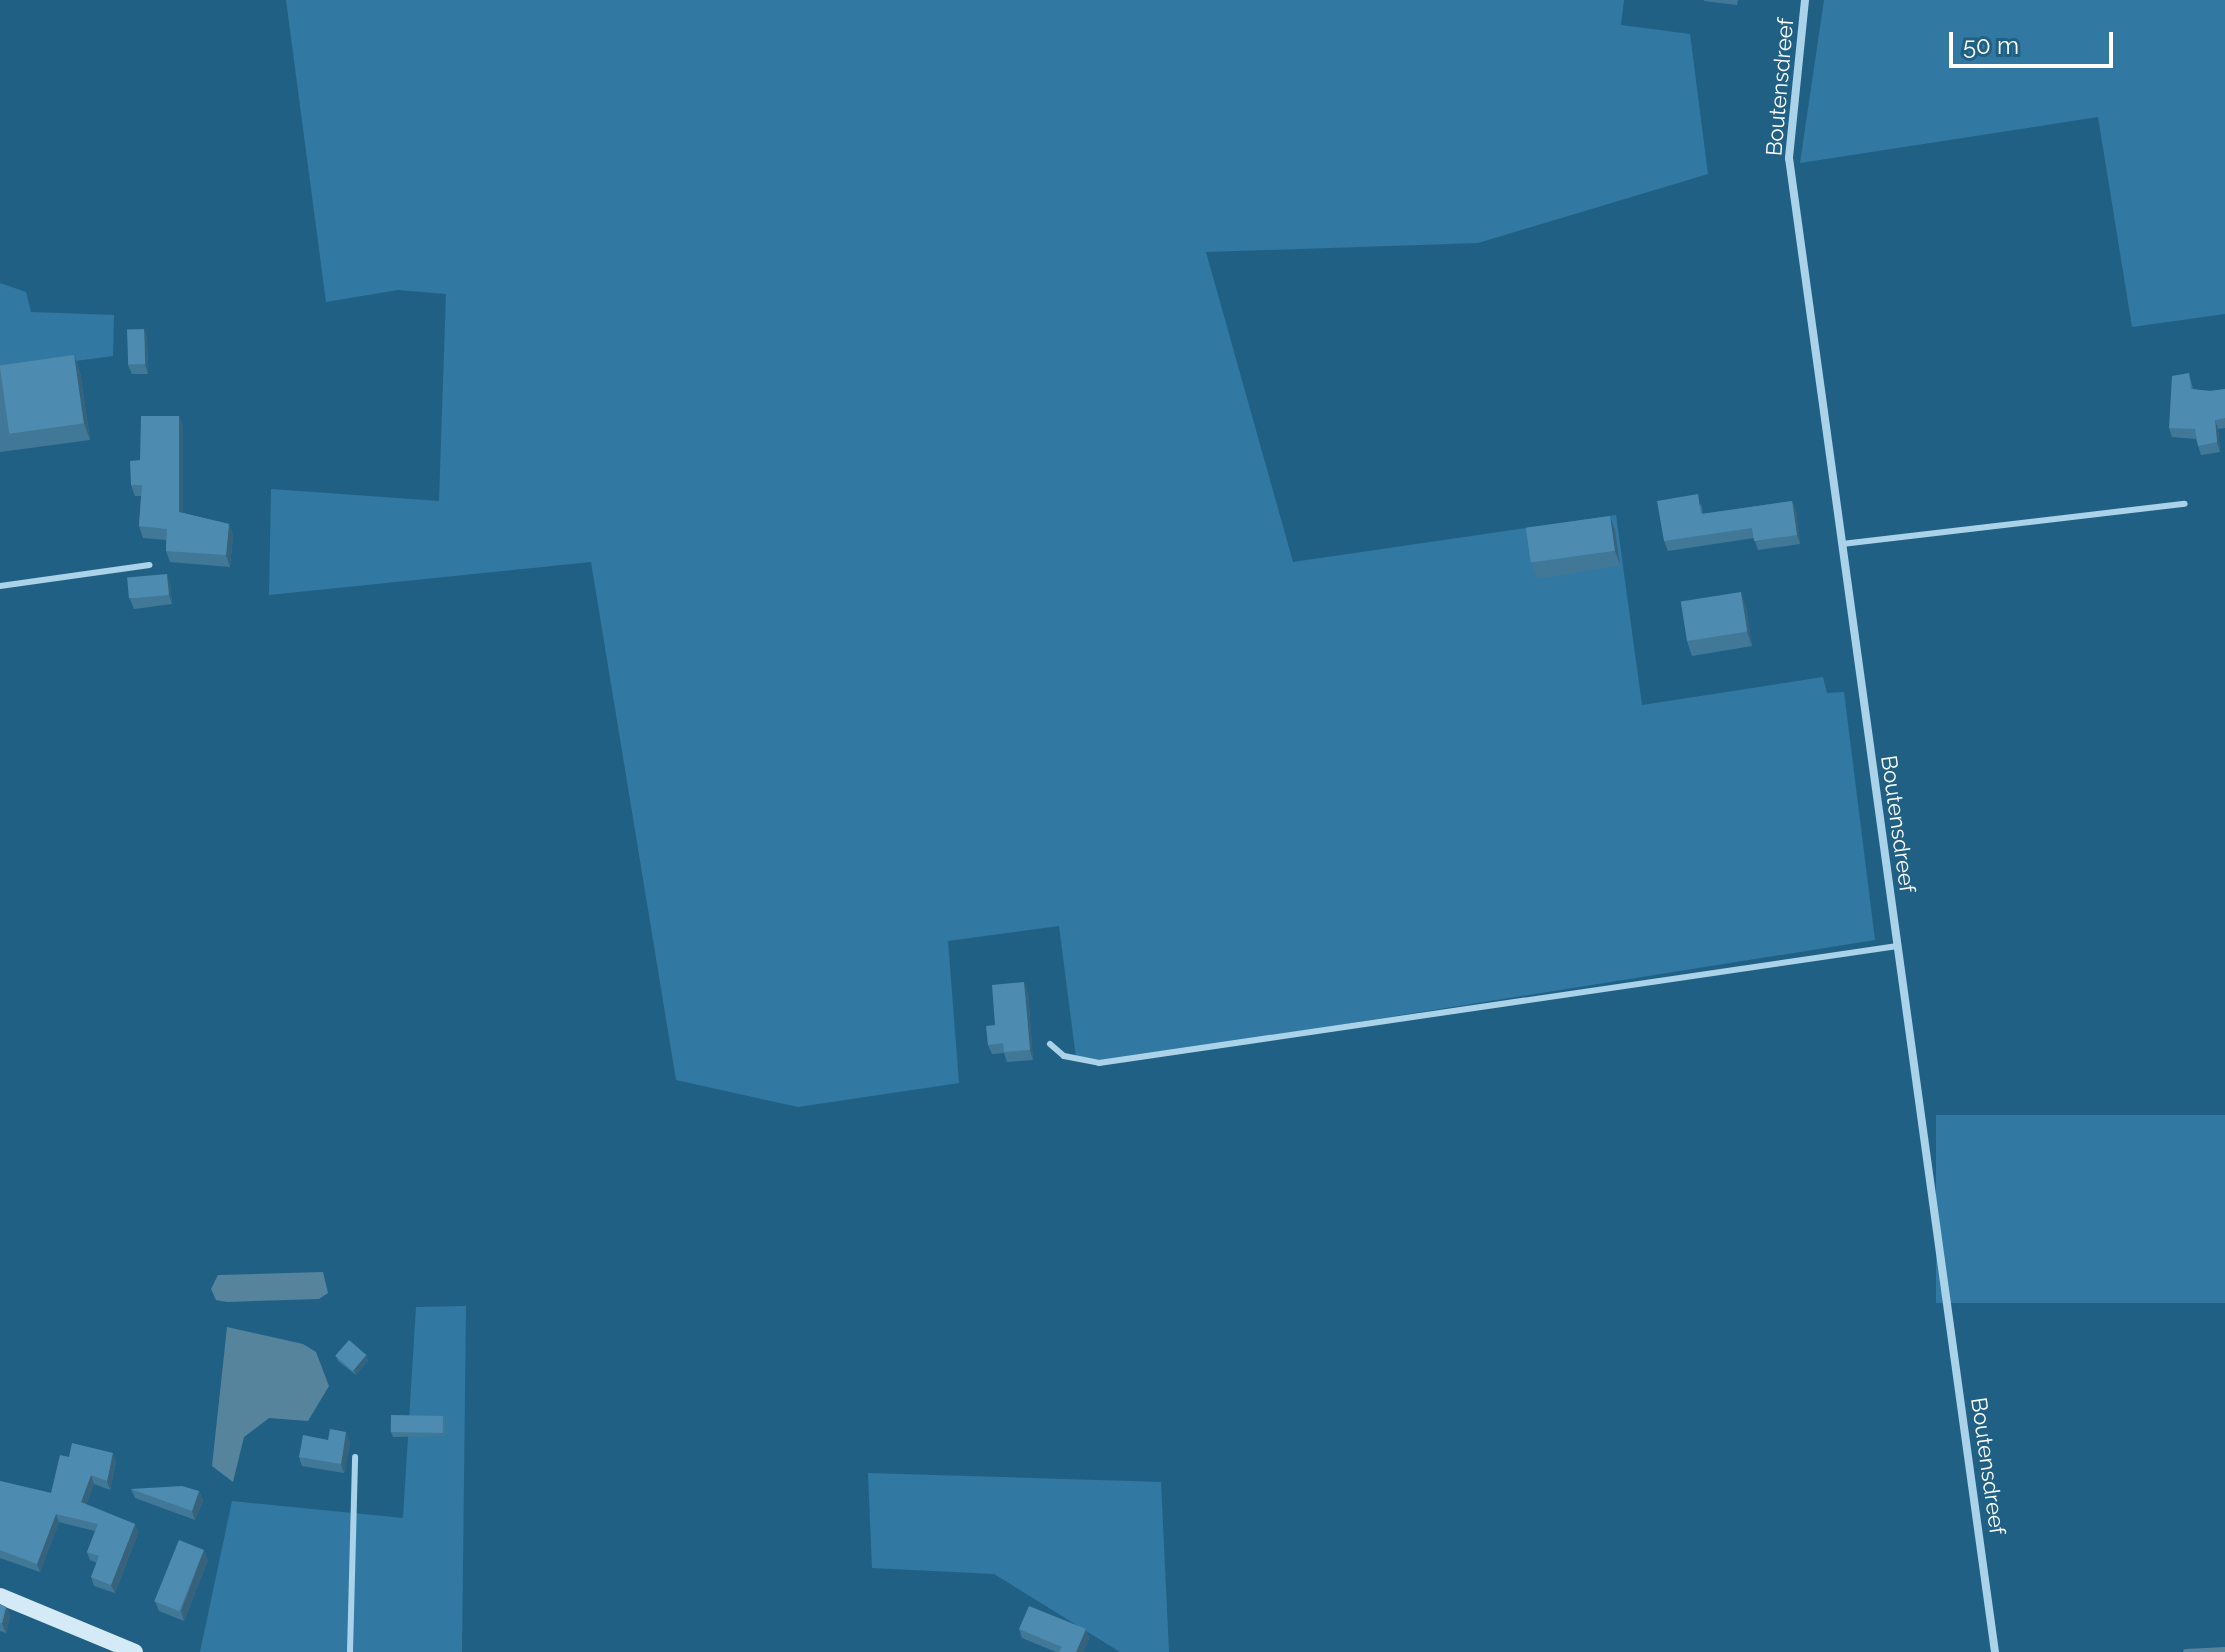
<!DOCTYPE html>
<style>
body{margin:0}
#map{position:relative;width:2225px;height:1652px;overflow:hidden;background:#216085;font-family:Raleway,sans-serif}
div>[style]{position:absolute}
.green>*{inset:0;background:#3179a2;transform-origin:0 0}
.water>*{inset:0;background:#56849d}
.stream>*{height:7px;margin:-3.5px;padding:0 3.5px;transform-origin:3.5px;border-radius:3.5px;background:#56849d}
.lane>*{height:6px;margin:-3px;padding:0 3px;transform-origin:3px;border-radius:3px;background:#aad2e9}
.street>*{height:8px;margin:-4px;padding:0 4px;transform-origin:4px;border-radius:4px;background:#aad2e9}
.secondary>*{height:16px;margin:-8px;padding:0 8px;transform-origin:8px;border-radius:8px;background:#d5eaf7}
.wall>*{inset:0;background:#427897}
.shaded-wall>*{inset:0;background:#36627b}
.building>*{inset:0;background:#4d8cb0;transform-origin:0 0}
span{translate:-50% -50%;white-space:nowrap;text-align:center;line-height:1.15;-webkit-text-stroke:6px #216085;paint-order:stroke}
.street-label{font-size:22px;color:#fff}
.scale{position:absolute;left:1949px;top:32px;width:164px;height:36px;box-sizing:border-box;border:4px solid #fff;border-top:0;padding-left:10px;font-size:24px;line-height:28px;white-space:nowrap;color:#fff;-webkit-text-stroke:6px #216085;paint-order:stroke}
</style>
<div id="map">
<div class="green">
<i style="clip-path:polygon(286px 0,1624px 0,1621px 25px,1690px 34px,1708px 174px,1478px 243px,1206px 252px,1293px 562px,1616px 515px,1642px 705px,1823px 677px,1827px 693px,1844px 692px,1875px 940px,1099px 1063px,1076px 1058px,1059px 926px,948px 941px,959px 1083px,798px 1107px,676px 1080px,591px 562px,269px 595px,271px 489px,439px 501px,446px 294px,398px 290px,326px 302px)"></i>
<i style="clip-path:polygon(1824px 0,2225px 0,2225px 314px,2132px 327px,2098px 117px,1800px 163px)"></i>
<i style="clip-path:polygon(0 283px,26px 292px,31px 312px,114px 315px,113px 356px,0 371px)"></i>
<i style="left:2225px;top:1115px;width:188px;height:289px;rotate:90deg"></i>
<i style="clip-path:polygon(466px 1306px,462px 1652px,200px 1652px,232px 1501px,403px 1518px,416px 1307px)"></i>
<i style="clip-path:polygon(868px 1473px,1161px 1482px,1169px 1652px,1120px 1652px,994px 1574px,872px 1568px)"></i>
</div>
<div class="water">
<i style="clip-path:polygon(323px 1272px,328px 1293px,319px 1299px,227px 1302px,216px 1300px,211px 1289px,218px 1275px)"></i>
<i style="clip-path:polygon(227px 1327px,303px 1344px,316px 1352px,329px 1386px,308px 1421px,269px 1418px,244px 1437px,233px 1482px,212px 1466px)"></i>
</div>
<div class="stream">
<i style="left:2186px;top:1652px;width:39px;rotate:-3deg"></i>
</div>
<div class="lane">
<i style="left:1842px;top:544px;width:345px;rotate:-6.7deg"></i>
<i style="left:0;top:586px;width:151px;rotate:-8deg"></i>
<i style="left:1050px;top:1044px;width:18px;rotate:41deg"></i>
<i style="left:1064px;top:1056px;width:36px;rotate:11deg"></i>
<i style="left:1099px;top:1063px;width:807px;rotate:-8.34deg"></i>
<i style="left:350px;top:1652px;width:195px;rotate:-88.5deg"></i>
</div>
<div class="street">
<i style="left:1805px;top:0;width:159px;rotate:95.8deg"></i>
<i style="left:1789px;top:158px;width:1508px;rotate:82.15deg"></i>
</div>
<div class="secondary">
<i style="left:0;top:1596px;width:146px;rotate:22.5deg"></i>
</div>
<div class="wall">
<i style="clip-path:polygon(1704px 0,1738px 0,1737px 5px,1704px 1px)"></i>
<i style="clip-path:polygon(144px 329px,147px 339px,148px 374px,132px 374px,128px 365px)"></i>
<i style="clip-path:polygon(74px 355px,80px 372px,90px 440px,0 452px,0 365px)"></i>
<i style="clip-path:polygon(2189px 373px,2193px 389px,2210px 391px,2225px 389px,2225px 428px,2218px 429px,2220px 452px,2201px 455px,2196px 439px,2172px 437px,2169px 428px)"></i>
<i style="clip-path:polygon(179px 416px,183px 427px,183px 513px,229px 524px,233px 535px,230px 567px,170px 562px,166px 551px,166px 540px,143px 538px,139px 526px,141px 496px,135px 496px,131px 485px,140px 460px)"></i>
<i style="clip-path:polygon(1792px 501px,1796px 511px,1800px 544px,1758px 550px,1754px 538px,1668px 551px,1664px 541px,1701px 504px,1703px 514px)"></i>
<i style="clip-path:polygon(1615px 530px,1620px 565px,1537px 579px,1532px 564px)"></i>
<i style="clip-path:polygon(170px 584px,172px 604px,134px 609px,130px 599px)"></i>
<i style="clip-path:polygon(1746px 607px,1752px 646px,1692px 656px,1687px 641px)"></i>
<i style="clip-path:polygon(1028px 992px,1033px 1060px,1007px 1062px,1004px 1053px,992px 1054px,988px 1045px,995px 1025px)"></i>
<i style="clip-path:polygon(366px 1355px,368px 1360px,356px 1375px,338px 1361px,336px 1356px)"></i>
<i style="clip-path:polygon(443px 1416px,445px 1420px,445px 1436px,393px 1437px,391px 1432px)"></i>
<i style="clip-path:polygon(328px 1440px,350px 1442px,344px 1473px,302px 1466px,299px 1457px)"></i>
<i style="clip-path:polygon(69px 1457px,116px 1462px,110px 1490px,94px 1484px,86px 1505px,135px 1524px,138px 1533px,115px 1593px,94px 1586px,91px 1577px,97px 1563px,90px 1560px,87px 1552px,95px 1531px,59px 1522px,40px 1572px,0 1558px,0 1481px,51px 1493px)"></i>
<i style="clip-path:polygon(131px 1489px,199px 1491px,203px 1501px,195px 1520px,135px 1498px)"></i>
<i style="clip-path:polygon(208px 1560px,184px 1621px,159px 1611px,155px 1601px)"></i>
<i style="clip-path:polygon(0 1604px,6px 1607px,10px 1616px,6px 1633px,0 1631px)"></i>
<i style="clip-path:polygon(1019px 1629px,1086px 1629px,1089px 1638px,1083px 1652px,1056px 1652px,1022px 1638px)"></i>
</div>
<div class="shaded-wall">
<i style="clip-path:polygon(144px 329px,147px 339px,148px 374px,145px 364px)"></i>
<i style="clip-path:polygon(74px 355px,80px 372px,90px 440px,84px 423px)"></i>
<i style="clip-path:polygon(179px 416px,183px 427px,183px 523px,179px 512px)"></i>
<i style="clip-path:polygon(2215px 420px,2218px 429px,2220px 452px,2217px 442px)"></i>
<i style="clip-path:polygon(1792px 501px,1796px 511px,1800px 544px,1797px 535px)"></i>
<i style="clip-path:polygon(1610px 516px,1615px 530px,1620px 565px,1615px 551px)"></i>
<i style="clip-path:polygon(229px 524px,233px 535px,230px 567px,226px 555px)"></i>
<i style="clip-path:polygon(167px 574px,170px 584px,172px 604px,169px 595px)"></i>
<i style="clip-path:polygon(1741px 592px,1746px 607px,1752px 646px,1747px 632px)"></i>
<i style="clip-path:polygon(1024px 982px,1028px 992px,1033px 1060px,1030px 1050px)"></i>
<i style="clip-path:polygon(366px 1355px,368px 1360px,356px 1375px,354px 1370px)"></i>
<i style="clip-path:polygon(346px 1432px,350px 1442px,344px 1473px,341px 1464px)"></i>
<i style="clip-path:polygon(113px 1453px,116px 1462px,110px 1490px,107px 1481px)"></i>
<i style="clip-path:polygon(91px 1475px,94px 1484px,84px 1511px,81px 1502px)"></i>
<i style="clip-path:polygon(199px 1491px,203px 1501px,195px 1520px,192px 1511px)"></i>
<i style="clip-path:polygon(56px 1514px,59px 1522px,40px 1572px,37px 1564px)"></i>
<i style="clip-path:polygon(135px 1524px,138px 1533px,115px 1593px,111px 1585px)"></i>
<i style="clip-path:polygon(204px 1550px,208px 1560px,184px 1621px,181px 1611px)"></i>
<i style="clip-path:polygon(6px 1607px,10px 1616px,6px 1633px,2px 1623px)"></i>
<i style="clip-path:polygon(1086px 1629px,1089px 1638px,1083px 1652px,1076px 1652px)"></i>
</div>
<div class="building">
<i style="left:144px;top:329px;width:35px;height:17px;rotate:88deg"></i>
<i style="left:74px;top:355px;width:69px;height:75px;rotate:82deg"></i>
<i style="clip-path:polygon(2189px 373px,2191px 389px,2210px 391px,2225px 389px,2225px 418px,2215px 420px,2217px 442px,2198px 446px,2195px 429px,2169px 428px,2172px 376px)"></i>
<i style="clip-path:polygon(141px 416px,179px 416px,179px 512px,229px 524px,226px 555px,166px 551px,167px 529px,139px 526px,142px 485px,131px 485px,130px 461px,140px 460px)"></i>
<i style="clip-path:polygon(1698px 494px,1701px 514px,1792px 501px,1797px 535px,1754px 541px,1752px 528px,1664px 541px,1657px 501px)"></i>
<i style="left:1610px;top:516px;width:35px;height:85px;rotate:82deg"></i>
<i style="left:167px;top:574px;width:21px;height:40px;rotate:85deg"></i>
<i style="left:1741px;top:592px;width:40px;height:61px;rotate:81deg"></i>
<i style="clip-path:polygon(1024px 982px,1030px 1050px,1004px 1052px,1003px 1043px,988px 1045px,986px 1026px,995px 1025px,992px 985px)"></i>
<i style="left:349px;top:1340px;width:23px;height:21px;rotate:41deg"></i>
<i style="left:391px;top:1415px;width:52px;height:17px;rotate:1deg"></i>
<i style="clip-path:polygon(330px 1429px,346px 1432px,341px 1464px,299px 1457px,303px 1435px,328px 1440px)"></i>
<i style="clip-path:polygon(72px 1443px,113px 1453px,107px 1481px,91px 1475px,81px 1502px,135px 1524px,111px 1585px,91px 1577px,99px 1556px,87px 1552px,98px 1524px,56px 1514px,37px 1564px,0 1550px,0 1481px,51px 1493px,60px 1455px,69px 1457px)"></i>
<i style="clip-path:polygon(182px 1486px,199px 1491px,192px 1511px,131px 1489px)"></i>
<i style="left:179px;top:1540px;width:27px;height:66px;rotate:22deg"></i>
<i style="clip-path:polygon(0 1604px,6px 1607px,2px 1623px,0 1623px)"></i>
<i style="clip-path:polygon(1029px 1606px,1086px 1629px,1076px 1652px,1059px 1652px,1062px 1647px,1019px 1629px)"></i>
</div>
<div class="street-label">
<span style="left:1780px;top:87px;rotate:-85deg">Boutensdreef</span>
<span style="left:1898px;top:824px;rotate:82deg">Boutensdreef</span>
<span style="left:1988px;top:1466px;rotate:82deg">Boutensdreef</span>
</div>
<div class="scale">50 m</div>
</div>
